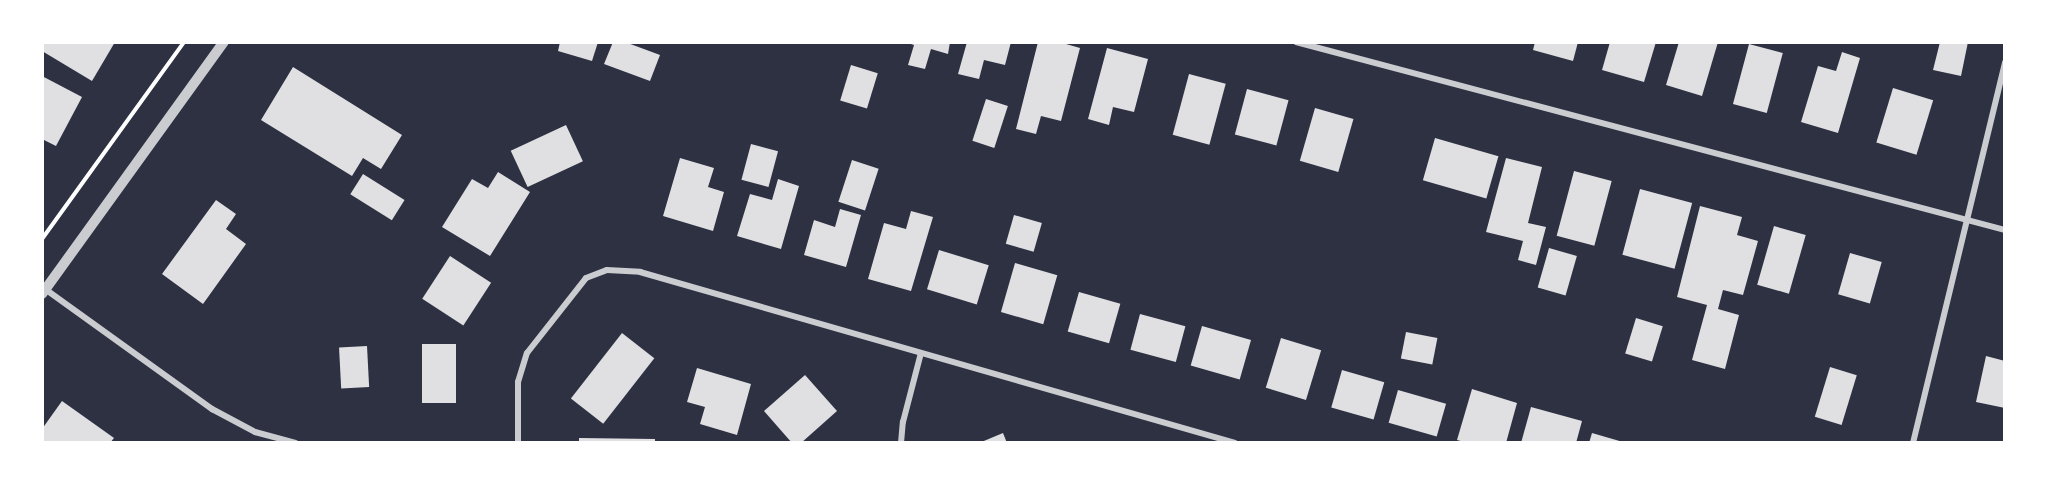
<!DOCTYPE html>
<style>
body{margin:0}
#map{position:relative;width:2047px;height:485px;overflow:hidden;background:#2d3142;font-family:Georgia,serif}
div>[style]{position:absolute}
.building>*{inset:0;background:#e0e0e3;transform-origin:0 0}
.path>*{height:4px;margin:-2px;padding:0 2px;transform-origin:2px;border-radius:2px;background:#fff}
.minor>*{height:6px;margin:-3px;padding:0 3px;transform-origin:3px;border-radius:3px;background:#caccd0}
.tertiary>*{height:10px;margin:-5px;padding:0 5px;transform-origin:5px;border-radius:5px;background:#caccd0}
span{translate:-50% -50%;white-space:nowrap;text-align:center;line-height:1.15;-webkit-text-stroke:6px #fff;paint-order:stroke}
.frame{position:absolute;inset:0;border:44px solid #fff;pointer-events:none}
</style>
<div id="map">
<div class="building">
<i style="clip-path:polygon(42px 42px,115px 42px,92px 81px,42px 51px)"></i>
<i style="clip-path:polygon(560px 42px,598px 42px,592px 61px,558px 51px)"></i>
<i style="clip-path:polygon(613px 42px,625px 42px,660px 55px,650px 81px,604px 64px)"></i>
<i style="clip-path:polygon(905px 42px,950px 42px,948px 54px,931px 49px,925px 69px,908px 65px,914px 45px)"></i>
<i style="clip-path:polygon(967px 42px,1011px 42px,1005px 65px,984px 60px,979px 79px,958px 74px)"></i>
<i style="clip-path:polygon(1038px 42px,1059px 42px,1080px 48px,1061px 121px,1041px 116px,1036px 134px,1016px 129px)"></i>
<i style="clip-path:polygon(1535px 42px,1578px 42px,1573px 61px,1533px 50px)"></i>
<i style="clip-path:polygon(1610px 42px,1656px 42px,1644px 82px,1602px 70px)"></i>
<i style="clip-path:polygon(1679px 42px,1718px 42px,1702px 96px,1666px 85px)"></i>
<i style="clip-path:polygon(1940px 42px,1968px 42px,1961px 76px,1933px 70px)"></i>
<i style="left:1749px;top:44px;width:35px;height:62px;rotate:15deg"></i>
<i style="clip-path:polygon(1107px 48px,1148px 59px,1134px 112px,1113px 107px,1109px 125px,1088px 119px)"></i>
<i style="clip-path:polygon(1842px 52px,1860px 58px,1838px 133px,1801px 122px,1818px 66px,1836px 71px)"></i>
<i style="left:851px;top:65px;width:28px;height:37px;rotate:17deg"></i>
<i style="clip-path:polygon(293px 67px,402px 135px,381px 169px,363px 158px,352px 176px,261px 120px)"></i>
<i style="left:1189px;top:74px;width:38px;height:63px;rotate:15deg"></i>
<i style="clip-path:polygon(42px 76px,82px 97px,56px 146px,42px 139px)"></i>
<i style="left:1893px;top:88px;width:42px;height:57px;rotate:17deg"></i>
<i style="left:1247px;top:89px;width:43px;height:47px;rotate:15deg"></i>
<i style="left:986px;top:99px;width:23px;height:44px;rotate:18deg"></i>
<i style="left:1315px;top:108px;width:40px;height:55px;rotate:16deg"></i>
<i style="left:566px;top:125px;width:40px;height:61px;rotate:65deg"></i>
<i style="left:1435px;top:138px;width:66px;height:44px;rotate:16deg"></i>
<i style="left:751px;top:144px;width:28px;height:37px;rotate:15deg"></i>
<i style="clip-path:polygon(680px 158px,714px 168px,708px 187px,724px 192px,713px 231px,663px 216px)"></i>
<i style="clip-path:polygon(1506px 158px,1542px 167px,1528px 223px,1546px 227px,1536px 265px,1518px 260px,1523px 241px,1486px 232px)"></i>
<i style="left:852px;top:160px;width:28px;height:44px;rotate:18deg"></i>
<i style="left:1574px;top:171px;width:39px;height:67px;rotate:15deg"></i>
<i style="clip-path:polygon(498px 172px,530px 192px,490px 256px,442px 227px,472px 179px,488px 188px)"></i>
<i style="left:363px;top:174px;width:49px;height:24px;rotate:32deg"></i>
<i style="clip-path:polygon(778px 179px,799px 186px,781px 249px,737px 236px,750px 194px,772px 200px)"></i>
<i style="left:1640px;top:189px;width:54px;height:68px;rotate:15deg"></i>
<i style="clip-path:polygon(216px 200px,236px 214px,226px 229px,246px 244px,203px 304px,162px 274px)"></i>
<i style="clip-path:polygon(1700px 206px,1742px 217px,1737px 235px,1758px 241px,1743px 295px,1723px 290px,1718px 309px,1739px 315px,1725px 369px,1692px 360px,1707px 305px,1677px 297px)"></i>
<i style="clip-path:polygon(840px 209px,861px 215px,846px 267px,804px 255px,814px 220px,835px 227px)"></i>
<i style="clip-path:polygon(911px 211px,933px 217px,911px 291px,868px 279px,884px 223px,906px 229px)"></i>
<i style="left:1014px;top:215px;width:29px;height:30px;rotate:16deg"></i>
<i style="left:1774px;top:226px;width:33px;height:61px;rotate:16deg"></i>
<i style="left:1549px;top:248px;width:29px;height:41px;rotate:16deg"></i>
<i style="left:939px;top:250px;width:52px;height:41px;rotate:17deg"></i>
<i style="left:1850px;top:253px;width:33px;height:43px;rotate:16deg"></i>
<i style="left:450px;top:256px;width:49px;height:51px;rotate:33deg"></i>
<i style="left:1015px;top:263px;width:44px;height:51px;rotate:16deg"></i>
<i style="left:1079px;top:292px;width:43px;height:41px;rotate:16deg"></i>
<i style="left:1140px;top:314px;width:47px;height:37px;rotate:15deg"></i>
<i style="left:1636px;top:318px;width:28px;height:37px;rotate:17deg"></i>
<i style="left:1202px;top:326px;width:51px;height:41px;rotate:16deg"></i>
<i style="left:1406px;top:332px;width:32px;height:27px;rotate:11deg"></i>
<i style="left:622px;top:333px;width:41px;height:83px;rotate:38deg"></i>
<i style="left:1281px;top:338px;width:42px;height:52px;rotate:17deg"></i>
<i style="left:456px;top:344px;width:59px;height:34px;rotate:90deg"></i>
<i style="left:367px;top:346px;width:41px;height:28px;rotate:87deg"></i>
<i style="clip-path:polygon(1986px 356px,2005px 361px,2005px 408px,1976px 402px)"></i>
<i style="left:1830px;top:367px;width:28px;height:52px;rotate:17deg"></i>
<i style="clip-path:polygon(697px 368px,751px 384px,737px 435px,700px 424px,705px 407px,687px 402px)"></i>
<i style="left:1342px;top:370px;width:44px;height:39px;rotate:16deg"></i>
<i style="clip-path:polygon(805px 375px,837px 411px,801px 443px,792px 443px,764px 411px)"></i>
<i style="clip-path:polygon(1472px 389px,1517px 403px,1506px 443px,1468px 443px,1457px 440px)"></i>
<i style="left:1398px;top:390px;width:50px;height:34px;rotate:16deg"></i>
<i style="clip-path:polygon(62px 401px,114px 438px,110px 443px,42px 443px,42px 429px)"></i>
<i style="clip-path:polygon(1531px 407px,1582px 421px,1576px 443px,1521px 443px)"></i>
<i style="clip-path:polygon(1003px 433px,1007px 443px,979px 443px)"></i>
<i style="clip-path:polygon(1592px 433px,1623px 442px,1623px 443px,1589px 443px)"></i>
<i style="clip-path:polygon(579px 438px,655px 439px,655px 443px,579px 443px)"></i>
</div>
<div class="path">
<i style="left:42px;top:239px;width:243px;rotate:-54.2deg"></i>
</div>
<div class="minor">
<i style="left:1296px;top:42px;width:734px;rotate:14.85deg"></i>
<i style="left:45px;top:289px;width:206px;rotate:35.7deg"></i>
<i style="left:212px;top:409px;width:49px;rotate:28.1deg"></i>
<i style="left:255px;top:432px;width:42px;rotate:15deg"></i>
<i style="left:518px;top:443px;width:61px;rotate:-90deg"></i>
<i style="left:518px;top:382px;width:30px;rotate:-73deg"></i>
<i style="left:527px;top:353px;width:95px;rotate:-51.8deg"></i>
<i style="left:586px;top:278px;width:22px;rotate:-21deg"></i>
<i style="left:607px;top:270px;width:33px;rotate:3deg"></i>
<i style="left:640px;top:272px;width:619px;rotate:16.03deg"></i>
<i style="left:901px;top:443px;width:21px;rotate:-85deg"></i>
<i style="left:903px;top:422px;width:71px;rotate:-75.4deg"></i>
<i style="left:1913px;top:443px;width:392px;rotate:-76.4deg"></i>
</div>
<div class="tertiary">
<i style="left:42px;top:294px;width:311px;rotate:-54.2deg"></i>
</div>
<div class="frame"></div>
</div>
